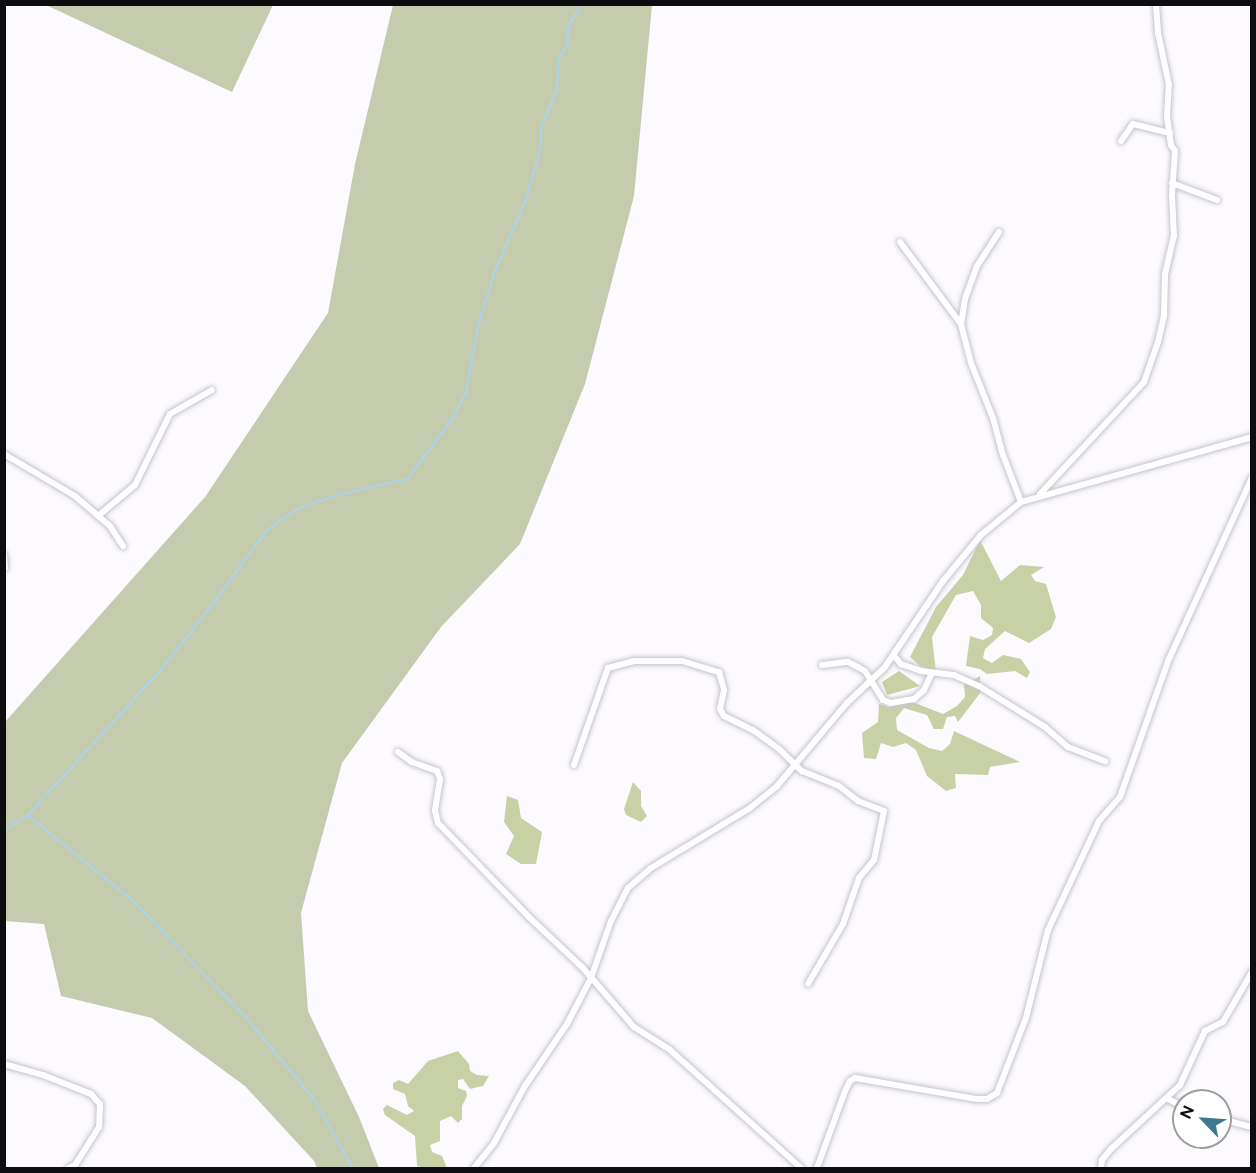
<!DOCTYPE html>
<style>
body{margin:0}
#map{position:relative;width:1256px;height:1173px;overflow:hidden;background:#fcfaff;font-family:Figtree,sans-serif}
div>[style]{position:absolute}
.green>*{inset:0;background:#c5ccae}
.forest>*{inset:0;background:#c8d1a5}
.stream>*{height:1.5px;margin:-0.75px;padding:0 0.75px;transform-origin:0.75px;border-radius:0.75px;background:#acd3f1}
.roads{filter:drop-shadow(0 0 2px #c6c5ca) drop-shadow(0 0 2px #c6c5ca)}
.minor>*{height:6px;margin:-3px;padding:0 3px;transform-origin:3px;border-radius:3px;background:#fff}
span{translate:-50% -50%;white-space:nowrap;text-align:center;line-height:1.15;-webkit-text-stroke:4.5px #fff;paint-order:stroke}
.frame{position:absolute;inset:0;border:6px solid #0d0c0e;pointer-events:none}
.north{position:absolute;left:1172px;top:1089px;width:60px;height:60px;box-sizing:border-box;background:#fff;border:2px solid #9e9e9f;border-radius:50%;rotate:295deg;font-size:16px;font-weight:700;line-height:24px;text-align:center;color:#0d0c0e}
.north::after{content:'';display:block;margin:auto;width:21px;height:27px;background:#3d7a91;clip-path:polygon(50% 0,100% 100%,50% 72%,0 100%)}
</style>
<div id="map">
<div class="green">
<i style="clip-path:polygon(46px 5px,273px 5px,232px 92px)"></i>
<i style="clip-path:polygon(393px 5px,652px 5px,634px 196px,585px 384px,520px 544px,441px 627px,342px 763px,301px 913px,308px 1011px,359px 1117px,379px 1168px,317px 1168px,314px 1161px,245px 1086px,152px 1018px,61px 996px,44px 924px,5px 921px,5px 722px,205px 497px,328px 313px,355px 164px)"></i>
</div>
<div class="forest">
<i style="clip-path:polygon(980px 540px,1001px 581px,1020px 565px,1044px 567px,1031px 575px,1035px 581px,1046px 584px,1056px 617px,1051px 629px,1029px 643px,1005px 631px,985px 649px,983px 658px,992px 663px,1003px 655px,1021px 659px,1030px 672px,1027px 678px,1015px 671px,987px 674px,980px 669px,966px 666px,970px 636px,983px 640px,992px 635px,993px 628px,981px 618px,981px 605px,973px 591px,956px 595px,932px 637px,936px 672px,920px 666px,910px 657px,936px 607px,963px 575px)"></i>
<i style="clip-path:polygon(899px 671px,920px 686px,887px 695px,882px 682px)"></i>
<i style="clip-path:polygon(980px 676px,981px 692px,958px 722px,955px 716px,947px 717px,943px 729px,934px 729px,927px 715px,904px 708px,896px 718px,897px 730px,929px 748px,942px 751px,950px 744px,954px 731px,1020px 762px,990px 767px,988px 775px,955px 774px,956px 788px,946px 791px,927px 776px,916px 750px,906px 743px,893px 747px,881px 743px,876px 759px,864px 758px,862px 733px,878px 722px,879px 704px,888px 707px,910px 701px,943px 714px,957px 706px,965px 697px,964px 685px)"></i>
<i style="clip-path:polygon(633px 782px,641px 791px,641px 806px,647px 816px,641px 822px,626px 815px,624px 809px)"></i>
<i style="clip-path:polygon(507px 796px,518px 800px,521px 818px,542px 832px,536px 864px,521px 864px,506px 854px,514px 836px,504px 822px)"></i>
<i style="clip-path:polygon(458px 1051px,469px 1064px,470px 1071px,477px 1075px,489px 1076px,483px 1086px,470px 1089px,463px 1079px,458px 1080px,458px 1088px,466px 1091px,467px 1096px,462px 1106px,462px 1119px,458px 1123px,451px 1116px,440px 1121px,440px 1141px,430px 1145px,432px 1152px,442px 1156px,447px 1168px,425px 1168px,417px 1166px,415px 1136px,385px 1115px,383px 1109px,387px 1105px,407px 1115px,414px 1111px,408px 1106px,405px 1094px,393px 1089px,393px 1083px,399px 1080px,408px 1084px,428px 1061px)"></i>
</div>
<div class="stream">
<i style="left:29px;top:816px;width:130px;rotate:39.1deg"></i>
<i style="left:130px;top:898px;width:166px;rotate:45.7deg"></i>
<i style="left:246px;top:1017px;width:108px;rotate:50.3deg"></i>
<i style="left:315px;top:1100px;width:78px;rotate:60.8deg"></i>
<i style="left:4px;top:831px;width:29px;rotate:-34deg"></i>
<i style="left:28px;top:815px;width:195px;rotate:-47.5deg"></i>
<i style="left:160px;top:671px;width:85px;rotate:-51.7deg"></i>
<i style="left:213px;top:604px;width:92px;rotate:-53.9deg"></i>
<i style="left:267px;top:530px;width:37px;rotate:-35deg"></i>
<i style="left:297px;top:509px;width:43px;rotate:-18.9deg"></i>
<i style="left:338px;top:495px;width:71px;rotate:-13.1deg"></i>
<i style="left:407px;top:479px;width:73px;rotate:-52.8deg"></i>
<i style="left:451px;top:421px;width:32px;rotate:-62deg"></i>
<i style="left:466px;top:393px;width:67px;rotate:-79.7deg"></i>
<i style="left:478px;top:327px;width:59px;rotate:-73.1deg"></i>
<i style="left:495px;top:271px;width:74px;rotate:-66.2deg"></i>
<i style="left:525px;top:203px;width:58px;rotate:-74.1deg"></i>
<i style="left:541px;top:147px;width:18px;rotate:-90deg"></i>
<i style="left:541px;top:129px;width:44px;rotate:-68.7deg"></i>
<i style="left:557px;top:88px;width:28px;rotate:-86deg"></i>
<i style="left:559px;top:60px;width:18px;rotate:-63deg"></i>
<i style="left:567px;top:44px;width:19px;rotate:-84deg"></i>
<i style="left:569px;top:25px;width:25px;rotate:-58deg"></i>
</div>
<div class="roads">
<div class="minor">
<i style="left:1121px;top:141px;width:21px;rotate:-55deg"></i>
<i style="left:1133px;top:124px;width:38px;rotate:14deg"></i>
<i style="left:1172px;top:183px;width:48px;rotate:20.7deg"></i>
<i style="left:999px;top:232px;width:40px;rotate:122.9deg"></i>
<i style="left:977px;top:266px;width:35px;rotate:110deg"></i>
<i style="left:965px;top:299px;width:25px;rotate:99deg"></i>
<i style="left:961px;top:324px;width:40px;rotate:75.6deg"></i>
<i style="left:971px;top:363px;width:59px;rotate:68.2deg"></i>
<i style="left:993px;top:418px;width:38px;rotate:75deg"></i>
<i style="left:1003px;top:455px;width:50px;rotate:69deg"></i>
<i style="left:900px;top:242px;width:102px;rotate:53.4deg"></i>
<i style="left:4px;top:454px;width:82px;rotate:30.6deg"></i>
<i style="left:75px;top:496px;width:46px;rotate:40.6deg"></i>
<i style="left:110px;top:526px;width:24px;rotate:57deg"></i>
<i style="left:1040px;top:494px;width:153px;rotate:-47.1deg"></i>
<i style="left:1144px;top:382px;width:42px;rotate:-70.7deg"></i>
<i style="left:1158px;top:342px;width:27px;rotate:-77deg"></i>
<i style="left:1164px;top:316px;width:42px;rotate:-88.6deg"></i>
<i style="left:1165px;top:274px;width:39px;rotate:-77deg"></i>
<i style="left:1174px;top:236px;width:41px;rotate:-92.8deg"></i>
<i style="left:1172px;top:195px;width:44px;rotate:-86.1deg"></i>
<i style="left:1175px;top:151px;width:7px;rotate:-124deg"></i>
<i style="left:1171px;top:145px;width:27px;rotate:-98deg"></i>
<i style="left:1167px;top:118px;width:33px;rotate:-87deg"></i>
<i style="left:1169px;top:85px;width:53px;rotate:-101.9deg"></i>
<i style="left:1158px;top:33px;width:29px;rotate:-94deg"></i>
<i style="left:98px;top:516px;width:48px;rotate:-40deg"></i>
<i style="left:135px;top:485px;width:79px;rotate:-63.8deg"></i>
<i style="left:170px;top:414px;width:48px;rotate:-29.7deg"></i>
<i style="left:4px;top:555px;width:13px;rotate:86deg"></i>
<i style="left:894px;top:656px;width:11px;rotate:49deg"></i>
<i style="left:901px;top:664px;width:21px;rotate:19deg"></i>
<i style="left:921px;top:671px;width:33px;rotate:7deg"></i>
<i style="left:954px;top:675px;width:27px;rotate:24deg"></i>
<i style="left:979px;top:686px;width:78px;rotate:31.8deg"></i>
<i style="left:1045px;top:727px;width:30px;rotate:41deg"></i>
<i style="left:1068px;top:747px;width:40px;rotate:21deg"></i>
<i style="left:822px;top:665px;width:26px;rotate:-7deg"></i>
<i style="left:848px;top:662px;width:11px;rotate:27deg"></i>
<i style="left:858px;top:667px;width:8px;rotate:30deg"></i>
<i style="left:865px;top:671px;width:34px;rotate:58deg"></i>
<i style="left:883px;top:700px;width:9px;rotate:21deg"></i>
<i style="left:891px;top:703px;width:23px;rotate:-10deg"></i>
<i style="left:914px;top:699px;width:13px;rotate:-42deg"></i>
<i style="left:924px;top:690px;width:19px;rotate:-65deg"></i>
<i style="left:398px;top:752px;width:17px;rotate:36deg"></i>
<i style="left:412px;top:762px;width:27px;rotate:20deg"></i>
<i style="left:437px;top:771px;width:9px;rotate:69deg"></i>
<i style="left:440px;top:779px;width:32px;rotate:99deg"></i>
<i style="left:435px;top:811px;width:12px;rotate:76deg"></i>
<i style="left:438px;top:823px;width:132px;rotate:45.9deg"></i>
<i style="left:530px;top:918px;width:73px;rotate:43.3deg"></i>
<i style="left:583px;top:968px;width:78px;rotate:49.2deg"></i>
<i style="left:634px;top:1027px;width:41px;rotate:32.2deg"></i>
<i style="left:669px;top:1049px;width:178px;rotate:42deg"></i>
<i style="left:574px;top:765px;width:103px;rotate:-70.7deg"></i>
<i style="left:608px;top:668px;width:28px;rotate:-15deg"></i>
<i style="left:635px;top:661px;width:47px"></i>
<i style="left:682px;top:661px;width:39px;rotate:17deg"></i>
<i style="left:719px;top:672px;width:19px;rotate:74deg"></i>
<i style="left:724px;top:690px;width:19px;rotate:102deg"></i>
<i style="left:720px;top:709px;width:8px;rotate:60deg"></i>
<i style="left:724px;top:716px;width:32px;rotate:26deg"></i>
<i style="left:753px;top:730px;width:32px;rotate:36deg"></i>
<i style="left:779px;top:749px;width:32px;rotate:44deg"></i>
<i style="left:802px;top:771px;width:40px;rotate:22deg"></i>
<i style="left:839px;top:786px;width:24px;rotate:38deg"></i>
<i style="left:858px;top:801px;width:28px;rotate:21deg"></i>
<i style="left:884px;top:811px;width:50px;rotate:101.5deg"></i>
<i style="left:874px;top:860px;width:23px;rotate:130deg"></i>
<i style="left:859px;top:878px;width:49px;rotate:109.2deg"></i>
<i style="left:843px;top:924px;width:69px;rotate:120.3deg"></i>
<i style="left:4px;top:1064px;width:41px;rotate:15.8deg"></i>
<i style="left:43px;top:1075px;width:52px;rotate:21.6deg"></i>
<i style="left:91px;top:1094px;width:13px;rotate:48deg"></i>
<i style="left:100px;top:1104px;width:23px;rotate:92deg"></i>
<i style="left:99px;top:1127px;width:45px;rotate:122.3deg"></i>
<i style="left:75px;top:1165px;width:7px;rotate:153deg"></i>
<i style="left:1168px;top:1099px;width:18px;rotate:27deg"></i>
<i style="left:1220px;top:1119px;width:33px;rotate:14deg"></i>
<i style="left:474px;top:1168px;width:32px;rotate:-51deg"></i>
<i style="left:494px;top:1143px;width:65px;rotate:-61.5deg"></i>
<i style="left:525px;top:1086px;width:75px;rotate:-55.9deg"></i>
<i style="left:567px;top:1024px;width:52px;rotate:-62.4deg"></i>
<i style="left:591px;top:978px;width:60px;rotate:-70.7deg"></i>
<i style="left:611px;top:921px;width:37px;rotate:-63deg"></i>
<i style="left:628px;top:888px;width:30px;rotate:-41deg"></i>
<i style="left:651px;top:868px;width:116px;rotate:-31.2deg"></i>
<i style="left:750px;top:808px;width:35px;rotate:-39deg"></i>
<i style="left:777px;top:786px;width:109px;rotate:-49.9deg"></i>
<i style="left:847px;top:703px;width:52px;rotate:-43.5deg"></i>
<i style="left:885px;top:667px;width:104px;rotate:-56deg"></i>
<i style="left:943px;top:581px;width:60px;rotate:-50.4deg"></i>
<i style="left:981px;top:535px;width:52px;rotate:-39.5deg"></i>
<i style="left:1021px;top:502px;width:240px;rotate:-15.7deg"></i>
<i style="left:817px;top:1168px;width:82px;rotate:-70deg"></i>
<i style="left:845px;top:1091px;width:11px;rotate:-63deg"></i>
<i style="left:850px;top:1081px;width:6px;rotate:-31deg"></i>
<i style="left:855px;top:1078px;width:124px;rotate:9.8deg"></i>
<i style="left:977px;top:1099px;width:10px"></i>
<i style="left:987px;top:1099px;width:12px;rotate:-31deg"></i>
<i style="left:997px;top:1093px;width:80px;rotate:-68.9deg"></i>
<i style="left:1026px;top:1018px;width:91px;rotate:-76deg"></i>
<i style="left:1048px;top:930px;width:120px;rotate:-64.9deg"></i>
<i style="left:1099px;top:821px;width:32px;rotate:-49deg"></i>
<i style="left:1120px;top:797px;width:146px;rotate:-70.5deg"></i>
<i style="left:1169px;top:659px;width:199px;rotate:-65.4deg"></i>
<i style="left:1101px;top:1168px;width:8px;rotate:-83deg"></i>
<i style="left:1102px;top:1160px;width:14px;rotate:-51deg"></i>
<i style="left:1111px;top:1149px;width:94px;rotate:-42.8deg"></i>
<i style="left:1180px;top:1085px;width:60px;rotate:-65.2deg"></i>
<i style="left:1205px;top:1031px;width:20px;rotate:-27deg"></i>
<i style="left:1223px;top:1022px;width:58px;rotate:-59.9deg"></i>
</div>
</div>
<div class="frame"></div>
<div class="north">N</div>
</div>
